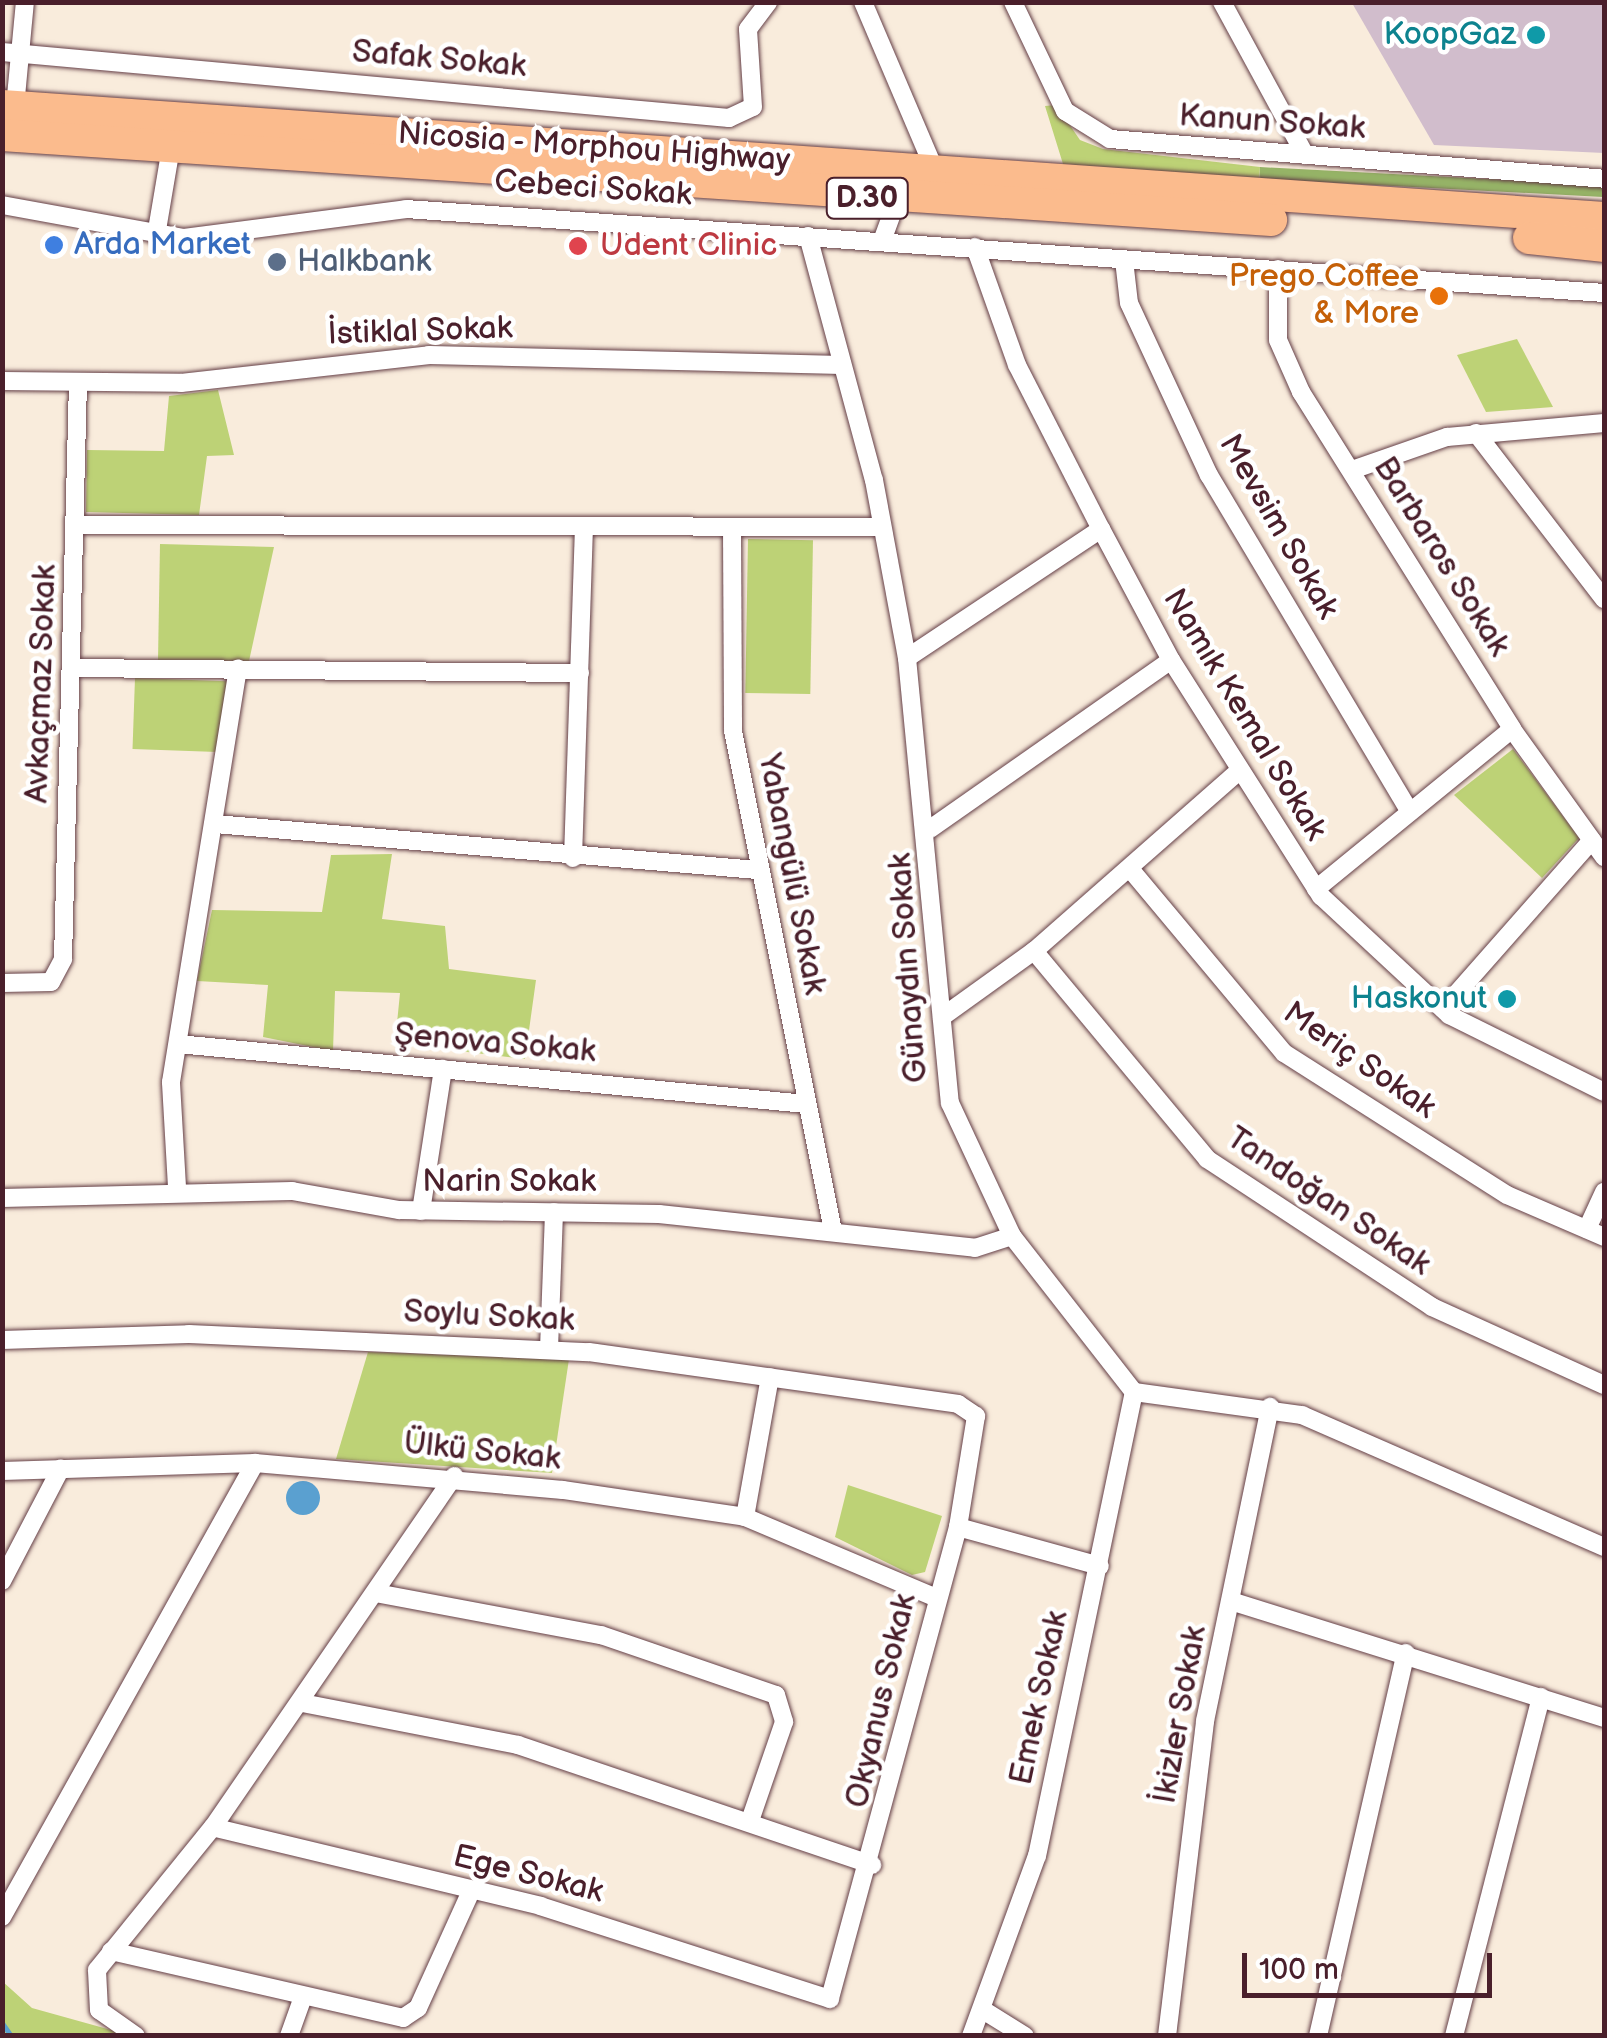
<!DOCTYPE html>
<meta charset="utf-8">
<style>
body{margin:0}
#map{position:relative;width:1607px;height:2038px;overflow:hidden;background:#f9ecdc;font-family:"Balsamiq Sans",sans-serif}
div>[style]{position:absolute}
.industrial>*{inset:0;background:#d1bdcc}
.green>*{inset:0;background:#bdd276;transform-origin:0 0}
.forest>*{inset:0;background:#96b467;transform-origin:0 0}
.water>*{inset:0;background:#5aa0d0}
.round{border-radius:50%}
.stream>*{height:5px;margin:-2.5px;padding:0 2.5px;transform-origin:2.5px;border-radius:2.5px;background:#5aa0d0}
.roads{filter:drop-shadow(0 0 2px #643e46) drop-shadow(0 0 2px #643e46)}
.street>*{height:18px;margin:-9px;padding:0 9px;transform-origin:9px;border-radius:9px;background:#fff}
.highway>*{height:32px;margin:-16px;padding:0 16px;transform-origin:16px;border-radius:16px;background:#fbbb8d}
.dots>*{width:28px;height:28px;translate:-50% -50%;box-sizing:border-box;border:5px solid #fff;border-radius:50%}
span{translate:-50% -50%;white-space:nowrap;text-align:center;line-height:1.15;-webkit-text-stroke:9px #fff;paint-order:stroke}
.shield-label span{padding:2px 8px;background:#fff;border:2px solid;border-radius:8px;-webkit-text-stroke-width:0}
.shield-label{font-size:30px;color:#4a1f2b;font-weight:700}
.culture-label{font-size:32px;color:#0d838f}
.right{translate:-100% -50%;text-align:right}
.street-label{font-size:32px;color:#4a1f2b}
.shop-label{font-size:32px;color:#366cbe}
.left{translate:0 -50%;text-align:left}
.health-label{font-size:32px;color:#be3a42}
.service-label{font-size:32px;color:#4e5e75}
.food-label{font-size:32px;color:#c56008}
.frame{position:absolute;inset:0;border:5px solid #4a1f2b;pointer-events:none}
.scale{position:absolute;left:1242px;top:1953px;width:250px;height:45px;box-sizing:border-box;border:5px solid #4a1f2b;border-top:0;padding-left:12px;font-size:30px;line-height:35px;white-space:nowrap;color:#4a1f2b;-webkit-text-stroke:8px #fff;paint-order:stroke}
</style>
<div id="map">
<div class="industrial">
<i style="clip-path:polygon(1352px 3px,1604px 3px,1604px 153px,1434px 145px)"></i>
</div>
<div class="green">
<i style="clip-path:polygon(1056px 105px,1080px 140px,1103px 149px,1260px 167px,1259px 179px,1063px 164px,1045px 106px)"></i>
<i style="clip-path:polygon(1517px 339px,1553px 407px,1486px 412px,1457px 355px)"></i>
<i style="clip-path:polygon(218px 390px,234px 455px,207px 456px,199px 515px,86px 512px,87px 450px,164px 451px,169px 396px)"></i>
<i style="left:748px;top:539px;width:65px;height:154px;rotate:1deg"></i>
<i style="clip-path:polygon(160px 544px,274px 547px,249px 661px,158px 660px)"></i>
<i style="left:135px;top:678px;width:92px;height:71px;rotate:2deg"></i>
<i style="clip-path:polygon(1513px 749px,1579px 838px,1542px 878px,1454px 795px)"></i>
<i style="clip-path:polygon(392px 854px,382px 919px,445px 926px,449px 969px,536px 980px,525px 1059px,395px 1043px,400px 993px,335px 991px,333px 1051px,263px 1037px,268px 985px,197px 981px,212px 910px,322px 912px,331px 855px)"></i>
<i style="clip-path:polygon(368px 1352px,569px 1359px,552px 1473px,336px 1459px)"></i>
<i style="clip-path:polygon(848px 1485px,942px 1516px,925px 1572px,912px 1575px,835px 1537px)"></i>
<i style="clip-path:polygon(2px 1981px,32px 2008px,129px 2035px,3px 2035px)"></i>
</div>
<div class="forest">
<i style="left:1260px;top:167px;width:344px;height:12px;rotate:3deg"></i>
</div>
<div class="water">
<i class="round" style="left:286px;top:1481px;width:34px;height:34px"></i>
</div>
<div class="stream">
<i style="left:2px;top:2023px;width:16px;rotate:55deg"></i>
</div>
<div class="roads">
<div class="street">
<i style="left:863px;top:2px;width:186px;rotate:66.9deg"></i>
<i style="left:1013px;top:2px;width:121px;rotate:64.5deg"></i>
<i style="left:1065px;top:111px;width:53px;rotate:31.9deg"></i>
<i style="left:1110px;top:139px;width:496px;rotate:4.6deg"></i>
<i style="left:1222px;top:2px;width:174px;rotate:61.5deg"></i>
<i style="left:2px;top:52px;width:730px;rotate:5.19deg"></i>
<i style="left:729px;top:118px;width:26px;rotate:-25deg"></i>
<i style="left:753px;top:107px;width:78px;rotate:-93.7deg"></i>
<i style="left:748px;top:29px;width:34px;rotate:-53deg"></i>
<i style="left:15px;top:107px;width:105px;rotate:-84.6deg"></i>
<i style="left:2px;top:205px;width:185px;rotate:10.3deg"></i>
<i style="left:184px;top:238px;width:224px;rotate:-7.4deg"></i>
<i style="left:406px;top:209px;width:1201px;rotate:4.01deg"></i>
<i style="left:156px;top:236px;width:90px;rotate:-80.4deg"></i>
<i style="left:808px;top:236px;width:253px;rotate:74.9deg"></i>
<i style="left:874px;top:480px;width:181px;rotate:79.5deg"></i>
<i style="left:907px;top:658px;width:447px;rotate:84.5deg"></i>
<i style="left:950px;top:1103px;width:147px;rotate:65deg"></i>
<i style="left:1012px;top:1236px;width:198px;rotate:52deg"></i>
<i style="left:882px;top:241px;width:44px;rotate:-69.9deg"></i>
<i style="left:975px;top:247px;width:125px;rotate:70.4deg"></i>
<i style="left:1017px;top:365px;width:184px;rotate:62.9deg"></i>
<i style="left:1101px;top:529px;width:149px;rotate:61.9deg"></i>
<i style="left:1171px;top:660px;width:280px;rotate:57.6deg"></i>
<i style="left:1321px;top:896px;width:175px;rotate:42.9deg"></i>
<i style="left:1449px;top:1015px;width:173px;rotate:26.4deg"></i>
<i style="left:1124px;top:260px;width:43px;rotate:83.4deg"></i>
<i style="left:1129px;top:303px;width:190px;rotate:65.1deg"></i>
<i style="left:1209px;top:475px;width:392px;rotate:59.2deg"></i>
<i style="left:1278px;top:269px;width:71px;rotate:90deg"></i>
<i style="left:1278px;top:340px;width:57px;rotate:66.1deg"></i>
<i style="left:1301px;top:392px;width:398px;rotate:57.9deg"></i>
<i style="left:1512px;top:729px;width:158px;rotate:54.3deg"></i>
<i style="left:2px;top:381px;width:179px;rotate:0.6deg"></i>
<i style="left:181px;top:383px;width:250px;rotate:-6.4deg"></i>
<i style="left:429px;top:355px;width:413px;rotate:1.4deg"></i>
<i style="left:1476px;top:433px;width:210px;rotate:52.4deg"></i>
<i style="left:1352px;top:470px;width:101px;rotate:-19.2deg"></i>
<i style="left:1447px;top:437px;width:158px;rotate:-5.1deg"></i>
<i style="left:76px;top:525px;width:806px;rotate:0.14deg"></i>
<i style="left:732px;top:529px;width:202px;rotate:89.7deg"></i>
<i style="left:733px;top:731px;width:505px;rotate:78.69deg"></i>
<i style="left:907px;top:658px;width:233px;rotate:-33.6deg"></i>
<i style="left:73px;top:668px;width:507px;rotate:0.57deg"></i>
<i style="left:215px;top:824px;width:544px;rotate:4.85deg"></i>
<i style="left:930px;top:829px;width:294px;rotate:-35deg"></i>
<i style="left:573px;top:858px;width:330px;rotate:-88.1deg"></i>
<i style="left:1131px;top:870px;width:239px;rotate:50.1deg"></i>
<i style="left:1284px;top:1053px;width:264px;rotate:32.5deg"></i>
<i style="left:1507px;top:1195px;width:106px;rotate:23.4deg"></i>
<i style="left:1316px;top:889px;width:253px;rotate:-39.2deg"></i>
<i style="left:1034px;top:951px;width:271px;rotate:50.2deg"></i>
<i style="left:1207px;top:1159px;width:269px;rotate:33.3deg"></i>
<i style="left:1432px;top:1307px;width:189px;rotate:24.4deg"></i>
<i style="left:2px;top:983px;width:49px;rotate:-1.2deg"></i>
<i style="left:51px;top:982px;width:26px;rotate:-62deg"></i>
<i style="left:63px;top:959px;width:575px;rotate:-88.51deg"></i>
<i style="left:1443px;top:1009px;width:225px;rotate:-48.6deg"></i>
<i style="left:942px;top:1017px;width:113px;rotate:-35.7deg"></i>
<i style="left:1034px;top:951px;width:273px;rotate:-41.3deg"></i>
<i style="left:178px;top:1044px;width:631px;rotate:5.46deg"></i>
<i style="left:177px;top:1187px;width:105px;rotate:-93.3deg"></i>
<i style="left:171px;top:1082px;width:419px;rotate:-80.8deg"></i>
<i style="left:2px;top:1198px;width:290px;rotate:-1.4deg"></i>
<i style="left:292px;top:1191px;width:109px;rotate:10.1deg"></i>
<i style="left:399px;top:1210px;width:260px;rotate:0.9deg"></i>
<i style="left:659px;top:1214px;width:318px;rotate:6.1deg"></i>
<i style="left:975px;top:1248px;width:39px;rotate:-18deg"></i>
<i style="left:421px;top:1211px;width:144px;rotate:-81.2deg"></i>
<i style="left:1587px;top:1229px;width:41px;rotate:-65.3deg"></i>
<i style="left:2px;top:1340px;width:187px;rotate:-1.8deg"></i>
<i style="left:189px;top:1334px;width:400px;rotate:2.6deg"></i>
<i style="left:589px;top:1352px;width:373px;rotate:8deg"></i>
<i style="left:958px;top:1404px;width:22px;rotate:34deg"></i>
<i style="left:976px;top:1416px;width:112px;rotate:99.2deg"></i>
<i style="left:958px;top:1527px;width:489px;rotate:105.2deg"></i>
<i style="left:830px;top:1999px;width:304px;rotate:-162.2deg"></i>
<i style="left:541px;top:1906px;width:337px;rotate:-166.5deg"></i>
<i style="left:549px;top:1349px;width:137px;rotate:-87.9deg"></i>
<i style="left:1134px;top:1392px;width:170px;rotate:7.8deg"></i>
<i style="left:1302px;top:1415px;width:330px;rotate:23.6deg"></i>
<i style="left:2px;top:1471px;width:253px;rotate:-1.8deg"></i>
<i style="left:255px;top:1463px;width:309px;rotate:5deg"></i>
<i style="left:563px;top:1490px;width:184px;rotate:8.4deg"></i>
<i style="left:745px;top:1517px;width:208px;rotate:22.9deg"></i>
<i style="left:745px;top:1517px;width:142px;rotate:-79.9deg"></i>
<i style="left:958px;top:1527px;width:147px;rotate:15.4deg"></i>
<i style="left:2px;top:1581px;width:127px;rotate:-62.4deg"></i>
<i style="left:376px;top:1593px;width:229px;rotate:10.6deg"></i>
<i style="left:601px;top:1635px;width:185px;rotate:18.9deg"></i>
<i style="left:776px;top:1695px;width:28px;rotate:73deg"></i>
<i style="left:784px;top:1722px;width:105px;rotate:109deg"></i>
<i style="left:1231px;top:1601px;width:391px;rotate:17.4deg"></i>
<i style="left:302px;top:1703px;width:220px;rotate:11deg"></i>
<i style="left:518px;top:1745px;width:374px;rotate:18.7deg"></i>
<i style="left:2px;top:1917px;width:520px;rotate:-60.87deg"></i>
<i style="left:111px;top:1951px;width:300px;rotate:12.9deg"></i>
<i style="left:403px;top:2018px;width:18px;rotate:-34deg"></i>
<i style="left:418px;top:2008px;width:128px;rotate:-65.6deg"></i>
<i style="left:983px;top:2010px;width:49px;rotate:31.8deg"></i>
<i style="left:136px;top:2036px;width:45px;rotate:-144.9deg"></i>
<i style="left:99px;top:2010px;width:40px;rotate:-92.9deg"></i>
<i style="left:97px;top:1970px;width:184px;rotate:-51deg"></i>
<i style="left:213px;top:1827px;width:426px;rotate:-55.5deg"></i>
<i style="left:289px;top:2036px;width:41px;rotate:-70.3deg"></i>
<i style="left:971px;top:2036px;width:192px;rotate:-69.9deg"></i>
<i style="left:1037px;top:1856px;width:474px;rotate:-78.2deg"></i>
<i style="left:1167px;top:2036px;width:317px;rotate:-83.1deg"></i>
<i style="left:1205px;top:1721px;width:321px;rotate:-78.3deg"></i>
<i style="left:1318px;top:2036px;width:393px;rotate:-77.1deg"></i>
<i style="left:1454px;top:2036px;width:350px;rotate:-75.6deg"></i>
</div>
<div class="highway">
<i style="left:2px;top:106px;width:1606px;rotate:4deg"></i>
<i style="left:2px;top:135px;width:1272px;rotate:3.83deg"></i>
<i style="left:1529px;top:238px;width:75px;rotate:6.1deg"></i>
</div>
</div>
<div class="dots">
<i style="left:1536px;top:35px;background:#0f9aa8"></i>
<i style="left:54px;top:245px;background:#3f7fe0"></i>
<i style="left:578px;top:246px;background:#e0444e"></i>
<i style="left:277px;top:262px;background:#5c6f8a"></i>
<i style="left:1439px;top:296px;background:#e8710a"></i>
<i style="left:1507px;top:999px;background:#0f9aa8"></i>
</div>
<div class="shield-label">
<span style="left:867px;top:198px">D.30</span>
</div>
<div class="culture-label">
<span class="right" style="left:1516px;top:35px">KoopGaz</span>
<span class="right" style="left:1487px;top:999px">Haskonut</span>
</div>
<div class="street-label">
<span style="left:439px;top:60px;rotate:5deg">Safak Sokak</span>
<span style="left:1272px;top:123px;rotate:4deg">Kanun Sokak</span>
<span style="left:594px;top:148px;rotate:4deg">Nicosia - Morphou Highway</span>
<span style="left:593px;top:189px;rotate:4deg">Cebeci Sokak</span>
<span style="left:420px;top:332px;rotate:-2deg">İstiklal Sokak</span>
<span style="left:1278px;top:527px;rotate:60deg">Mevsim Sokak</span>
<span style="left:1441px;top:557px;rotate:58deg">Barbaros Sokak</span>
<span style="left:42px;top:684px;rotate:-88deg">Avkaçmaz Sokak</span>
<span style="left:1244px;top:715px;rotate:59deg">Namık Kemal Sokak</span>
<span style="left:791px;top:874px;rotate:79deg">Yabangülü Sokak</span>
<span style="left:909px;top:968px;rotate:-94deg">Günaydın Sokak</span>
<span style="left:495px;top:1044px;rotate:5deg">Şenova Sokak</span>
<span style="left:1359px;top:1061px;rotate:35deg">Meriç Sokak</span>
<span style="left:509px;top:1182px">Narin Sokak</span>
<span style="left:1328px;top:1202px;rotate:34deg">Tandoğan Sokak</span>
<span style="left:489px;top:1317px;rotate:3deg">Soylu Sokak</span>
<span style="left:482px;top:1452px;rotate:6deg">Ülkü Sokak</span>
<span style="left:1040px;top:1698px;rotate:-78deg">Emek Sokak</span>
<span style="left:882px;top:1701px;rotate:-77deg">Okyanus Sokak</span>
<span style="left:1181px;top:1715px;rotate:-80deg">İkizler Sokak</span>
<span style="left:528px;top:1875px;rotate:14deg">Ege Sokak</span>
</div>
<div class="shop-label">
<span class="left" style="left:74px;top:245px">Arda Market</span>
</div>
<div class="health-label">
<span class="left" style="left:600px;top:246px">Udent Clinic</span>
</div>
<div class="service-label">
<span class="left" style="left:297px;top:262px">Halkbank</span>
</div>
<div class="food-label">
<span class="right" style="left:1419px;top:296px">Prego Coffee<br>&amp; More</span>
</div>
<div class="frame"></div>
<div class="scale">100 m</div>
</div>
